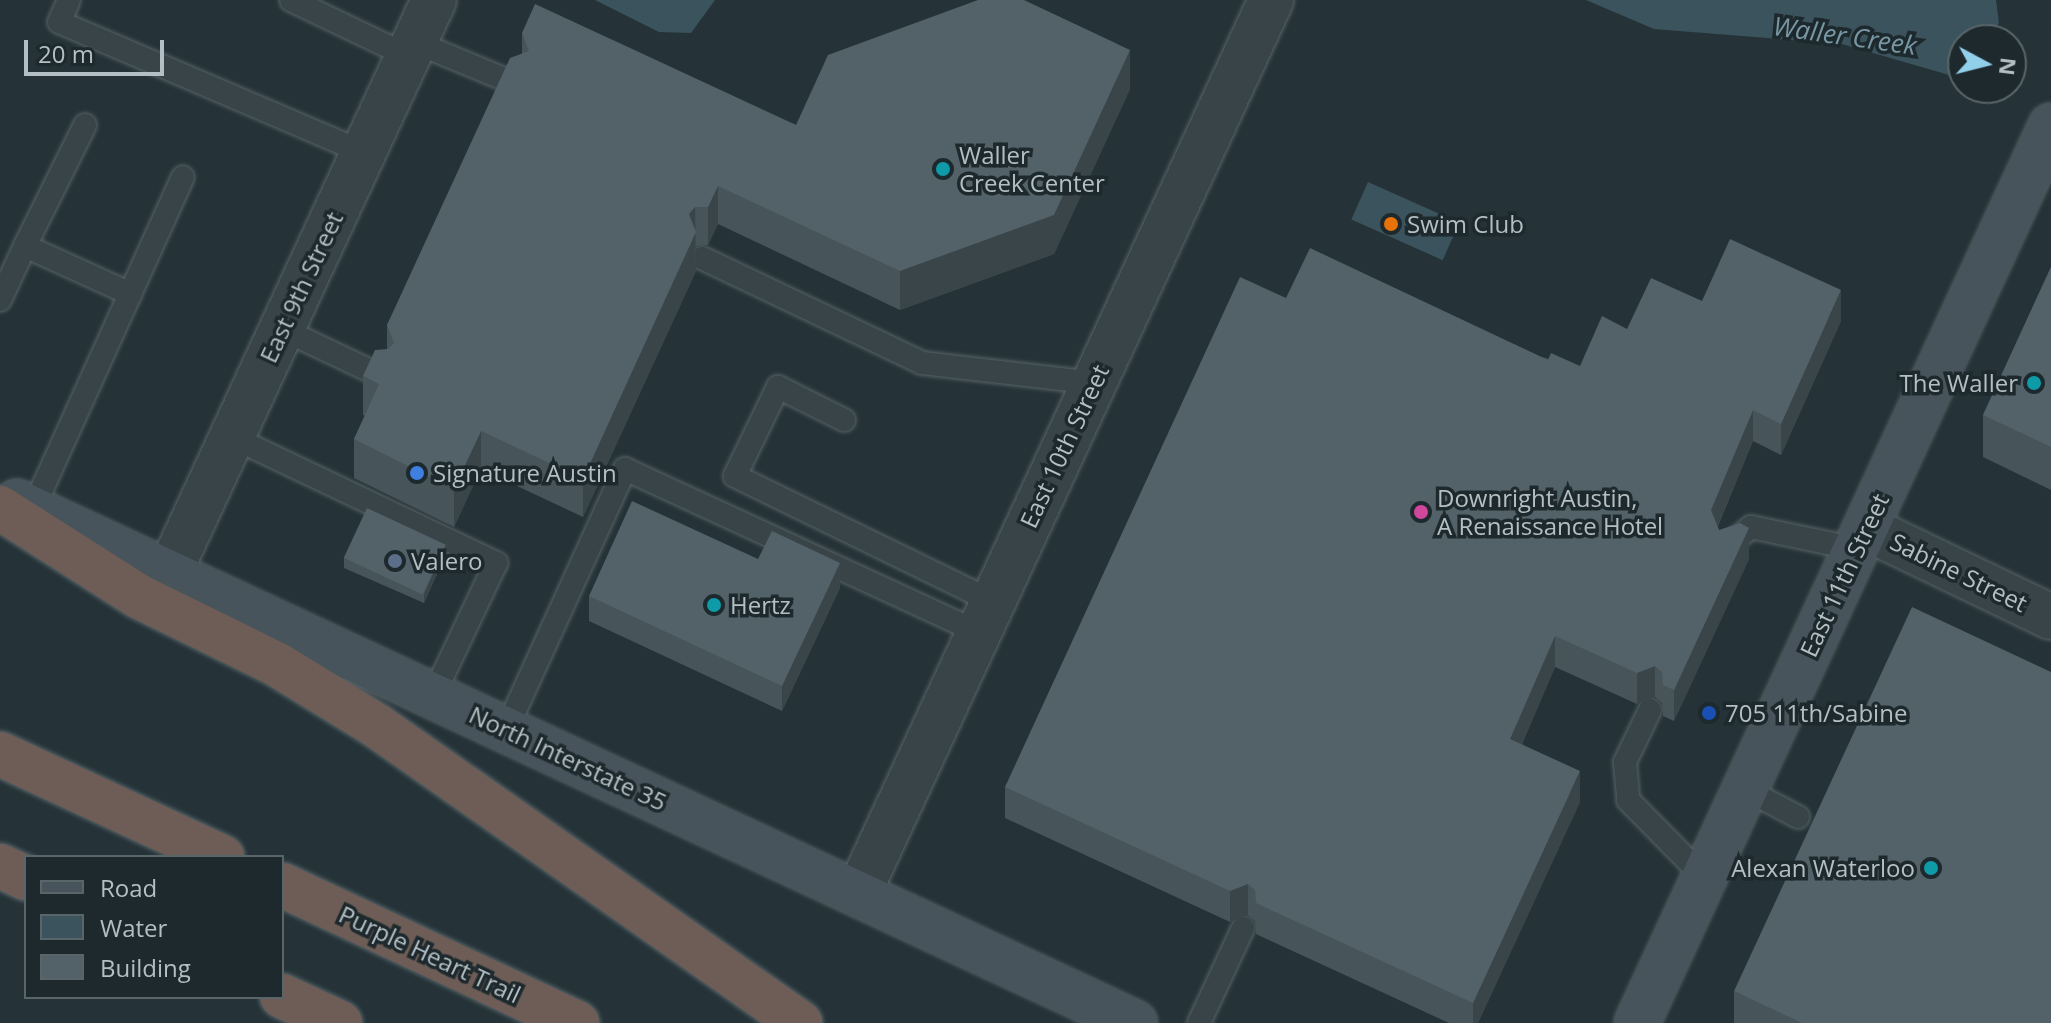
<!DOCTYPE html>
<style>
body{margin:0}
#map{position:relative;width:2051px;height:1023px;overflow:hidden;background:#253338;font-family:"Open Sans",sans-serif}
div>[style]{position:absolute}
.water>*{inset:0;background:#3b535d;transform-origin:0 0}
.pier>*{inset:0;background:#253338}
.roads{filter:drop-shadow(0 0 2px #566266) drop-shadow(0 0 2px #566266)}
.service>*{height:22px;margin:-11px;padding:0 11px;transform-origin:11px;border-radius:11px;background:#384448}
.minor>*{height:44px;margin:-22px;padding:0 22px;transform-origin:22px;border-radius:22px;background:#384448}
.secondary>*{height:44px;margin:-22px;padding:0 22px;transform-origin:22px;border-radius:22px;background:#47545b}
.motorway>*{height:44px;margin:-22px;padding:0 22px;transform-origin:22px;border-radius:22px;background:#6d5d56}
.wall>*{inset:0;background:#475459}
.shaded-wall>*{inset:0;background:#394549}
.building>*{inset:0;background:#526268;transform-origin:0 0}
.dots>*{width:22px;height:22px;translate:-50% -50%;box-sizing:border-box;border:4px solid #1d292d;border-radius:50%}
span{translate:-50% -50%;white-space:nowrap;text-align:center;line-height:1.15;-webkit-text-stroke:7px #1d292d;paint-order:stroke}
.poi-label{font-size:24px;color:#b3bfc4}
.left{translate:0 -50%;text-align:left}
.right{translate:-100% -50%;text-align:right}
.street-label{font-size:24px;color:#b3bfc4}
.water-label{font-size:26px;color:#7897a4;font-style:italic}
.legend{position:absolute;left:24px;top:855px;width:260px;height:144px;box-sizing:border-box;background:#1d292d;border:2px solid #596569;margin:0;padding:10px 14px;list-style:none;font-size:24px;color:#b3bfc4}
.legend li{display:flex;align-items:center;gap:16px;height:40px}
.legend b{width:40px;border:2px solid #596569}
.north{position:absolute;left:1947px;top:24px;width:80px;height:80px;box-sizing:border-box;background:#1d292d;border:2px solid #596569;border-radius:50%;rotate:97deg;font-size:22px;font-weight:700;line-height:32px;text-align:center;color:#b3bfc4}
.north::after{content:'';display:block;margin:auto;width:28px;height:36px;background:#92cfea;clip-path:polygon(50% 0,100% 100%,50% 72%,0 100%)}
.scale{position:absolute;left:24px;top:40px;width:140px;height:36px;box-sizing:border-box;border:4px solid #b3bfc4;border-top:0;padding-left:10px;font-size:24px;line-height:28px;white-space:nowrap;color:#b3bfc4;-webkit-text-stroke:6px #1d292d;paint-order:stroke}
</style>
<div id="map">
<div class="water">
<i style="clip-path:polygon(595px 0,715px 0,691px 33px,659px 32px)"></i>
<i style="clip-path:polygon(1586px 0,1996px 0,1999px 23px,2051px 35px,2011px 88px,2011px 40px,1963px 40px,1963px 79px,1842px 44px,1654px 29px)"></i>
<i style="left:1368px;top:182px;width:100px;height:41px;rotate:24deg"></i>
</div>
<div class="pier">
<i style="clip-path:polygon(2002px 16px,2051px 31px,2051px 100px,2006px 90px,2011px 88px,2011px 40px,1991px 40px)"></i>
</div>
<div class="roads">
<div class="service">
<i style="left:69px;top:0;width:24px;rotate:114deg"></i>
<i style="left:59px;top:22px;width:331px;rotate:23.2deg"></i>
<i style="left:291px;top:0;width:130px;rotate:25.6deg"></i>
<i style="left:415px;top:42px;width:109px;rotate:22.6deg"></i>
<i style="left:25px;top:246px;width:135px;rotate:-63.6deg"></i>
<i style="left:702px;top:258px;width:244px;rotate:25.5deg"></i>
<i style="left:922px;top:363px;width:173px;rotate:6.6deg"></i>
<i style="left:0;top:300px;width:60px;rotate:-65.2deg"></i>
<i style="left:25px;top:246px;width:116px;rotate:24.4deg"></i>
<i style="left:282px;top:329px;width:110px;rotate:25.4deg"></i>
<i style="left:844px;top:420px;width:74px;rotate:-153.4deg"></i>
<i style="left:778px;top:387px;width:99px;rotate:115.8deg"></i>
<i style="left:735px;top:476px;width:285px;rotate:26deg"></i>
<i style="left:232px;top:437px;width:293px;rotate:25.5deg"></i>
<i style="left:496px;top:563px;width:147px;rotate:115.3deg"></i>
<i style="left:33px;top:509px;width:364px;rotate:-65.7deg"></i>
<i style="left:1727px;top:547px;width:31px;rotate:-40deg"></i>
<i style="left:1751px;top:527px;width:107px;rotate:11.8deg"></i>
<i style="left:1650px;top:710px;width:58px;rotate:115.7deg"></i>
<i style="left:1625px;top:762px;width:38px;rotate:85deg"></i>
<i style="left:1628px;top:800px;width:108px;rotate:45.4deg"></i>
<i style="left:506px;top:730px;width:287px;rotate:-65.5deg"></i>
<i style="left:625px;top:469px;width:388px;rotate:24.8deg"></i>
<i style="left:1745px;top:789px;width:60px;rotate:27.8deg"></i>
<i style="left:1199px;top:1023px;width:105px;rotate:-65.1deg"></i>
</div>
<div class="minor">
<i style="left:1866px;top:528px;width:205px;rotate:25.7deg"></i>
<i style="left:169px;top:573px;width:631px;rotate:-65.18deg"></i>
<i style="left:858px;top:894px;width:985px;rotate:-65.2deg"></i>
</div>
<div class="secondary">
<i style="left:17px;top:502px;width:1233px;rotate:24.99deg"></i>
<i style="left:1637px;top:1023px;width:988px;rotate:-65.22deg"></i>
</div>
<div class="motorway">
<i style="left:0;top:508px;width:164px;rotate:32.5deg"></i>
<i style="left:138px;top:596px;width:156px;rotate:26.2deg"></i>
<i style="left:278px;top:665px;width:116px;rotate:31.6deg"></i>
<i style="left:377px;top:726px;width:517px;rotate:35.07deg"></i>
<i style="left:0;top:754px;width:245px;rotate:24.9deg"></i>
<i style="left:0;top:866px;width:29px;rotate:25deg"></i>
<i style="left:282px;top:885px;width:326px;rotate:25.1deg"></i>
<i style="left:282px;top:996px;width:64px;rotate:25deg"></i>
</div>
</div>
<div class="wall">
<i style="clip-path:polygon(522px 33px,796px 125px,1130px 89px,1054px 254px,900px 310px,718px 224px,708px 245px,696px 246px,696px 271px,583px 517px,481px 469px,454px 527px,354px 478px,354px 439px,365px 416px,363px 415px,363px 376px,387px 349px,387px 325px,522px 54px)"></i>
<i style="clip-path:polygon(2051px 267px,2051px 490px,1983px 457px,1983px 415px)"></i>
<i style="clip-path:polygon(1286px 298px,1580px 366px,1627px 329px,1702px 301px,1841px 321px,1781px 455px,1753px 441px,1718px 526px,1719px 530px,1749px 559px,1674px 721px,1663px 716px,1662px 703px,1655px 697px,1637px 704px,1555px 667px,1522px 744px,1580px 802px,1478px 1023px,1449px 1023px,1256px 934px,1255px 921px,1248px 915px,1230px 922px,1005px 818px,1005px 787px)"></i>
<i style="clip-path:polygon(446px 554px,424px 603px,344px 568px,344px 558px)"></i>
<i style="clip-path:polygon(758px 559px,840px 588px,782px 711px,589px 621px,589px 596px)"></i>
<i style="clip-path:polygon(1734px 991px,2051px 1023px,1734px 1023px)"></i>
</div>
<div class="shaded-wall">
<i style="clip-path:polygon(1130px 50px,1130px 89px,1054px 254px,900px 310px,900px 271px)"></i>
<i style="clip-path:polygon(718px 186px,718px 224px,708px 245px,708px 207px)"></i>
<i style="clip-path:polygon(695px 207px,696px 271px,583px 517px,583px 479px,689px 214px)"></i>
<i style="clip-path:polygon(1841px 290px,1841px 321px,1781px 455px,1781px 424px)"></i>
<i style="clip-path:polygon(1753px 410px,1753px 441px,1711px 541px,1711px 510px)"></i>
<i style="clip-path:polygon(481px 431px,481px 469px,454px 527px,454px 489px)"></i>
<i style="clip-path:polygon(1749px 528px,1749px 559px,1674px 721px,1674px 690px)"></i>
<i style="clip-path:polygon(446px 545px,446px 554px,424px 603px,424px 594px)"></i>
<i style="clip-path:polygon(840px 563px,840px 588px,782px 711px,782px 686px)"></i>
<i style="clip-path:polygon(1555px 636px,1555px 667px,1510px 770px,1510px 739px)"></i>
<i style="clip-path:polygon(1655px 666px,1655px 697px,1637px 704px,1637px 673px)"></i>
<i style="clip-path:polygon(1580px 771px,1580px 802px,1478px 1023px,1473px 1023px,1473px 1003px)"></i>
<i style="clip-path:polygon(1248px 884px,1248px 915px,1230px 922px,1230px 891px)"></i>
</div>
<div class="building">
<i style="clip-path:polygon(978px 0,1024px 0,1130px 50px,1054px 215px,900px 271px,718px 186px,708px 207px,695px 207px,689px 214px,696px 232px,583px 479px,481px 431px,454px 489px,354px 439px,379px 384px,363px 376px,375px 350px,388px 349px,394px 343px,387px 325px,510px 58px,529px 51px,522px 33px,535px 4px,796px 125px,828px 55px)"></i>
<i style="clip-path:polygon(1730px 239px,1841px 290px,1781px 424px,1753px 410px,1711px 510px,1719px 530px,1740px 523px,1749px 528px,1674px 690px,1663px 685px,1662px 672px,1655px 666px,1637px 673px,1555px 636px,1510px 739px,1580px 771px,1473px 1003px,1256px 903px,1255px 890px,1248px 884px,1230px 891px,1005px 787px,1240px 277px,1286px 298px,1310px 248px,1548px 360px,1551px 353px,1580px 366px,1602px 316px,1627px 329px,1651px 278px,1702px 301px)"></i>
<i style="clip-path:polygon(2051px 267px,2051px 447px,1983px 415px)"></i>
<i style="clip-path:polygon(632px 501px,758px 559px,772px 531px,840px 563px,782px 686px,589px 596px)"></i>
<i style="left:367px;top:508px;width:87px;height:55px;rotate:25deg"></i>
<i style="clip-path:polygon(1912px 607px,2051px 672px,2051px 1023px,1802px 1023px,1734px 991px)"></i>
</div>
<div class="dots">
<i style="left:943px;top:169px;background:#0f9aa8"></i>
<i style="left:1391px;top:224px;background:#e8710a"></i>
<i style="left:2034px;top:383px;background:#0f9aa8"></i>
<i style="left:417px;top:473px;background:#3f7fe0"></i>
<i style="left:1421px;top:512px;background:#d1479c"></i>
<i style="left:395px;top:561px;background:#5c6f8a"></i>
<i style="left:714px;top:605px;background:#0f9aa8"></i>
<i style="left:1709px;top:713px;background:#1a4fb4"></i>
<i style="left:1931px;top:868px;background:#0f9aa8"></i>
</div>
<div class="poi-label">
<span class="left" style="left:959px;top:169px">Waller<br>Creek Center</span>
<span class="left" style="left:1407px;top:224px">Swim Club</span>
<span class="right" style="left:2018px;top:383px">The Waller</span>
<span class="left" style="left:433px;top:473px">Signature Austin</span>
<span class="left" style="left:1437px;top:512px">Downright Austin,<br>A Renaissance Hotel</span>
<span class="left" style="left:411px;top:561px">Valero</span>
<span class="left" style="left:730px;top:605px">Hertz</span>
<span class="left" style="left:1725px;top:713px">705 11th/Sabine</span>
<span class="right" style="left:1915px;top:868px">Alexan Waterloo</span>
</div>
<div class="street-label">
<span style="left:301px;top:287px;rotate:-65deg">East 9th Street</span>
<span style="left:1064px;top:446px;rotate:-65deg">East 10th Street</span>
<span style="left:1959px;top:572px;rotate:26deg">Sabine Street</span>
<span style="left:1844px;top:575px;rotate:-65deg">East 11th Street</span>
<span style="left:568px;top:758px;rotate:25deg">North Interstate 35</span>
<span style="left:430px;top:954px;rotate:25deg">Purple Heart Trail</span>
</div>
<div class="water-label">
<span style="left:1845px;top:36px;rotate:8deg">Waller Creek</span>
</div>
<ul class="legend">
<li><b style="height:10px;background:#47545b"></b>Road</li>
<li><b style="height:22px;background:#3b535d"></b>Water</li>
<li><b style="height:22px;background:#526268"></b>Building</li>
</ul>
<div class="north">N</div>
<div class="scale">20 m</div>
</div>
